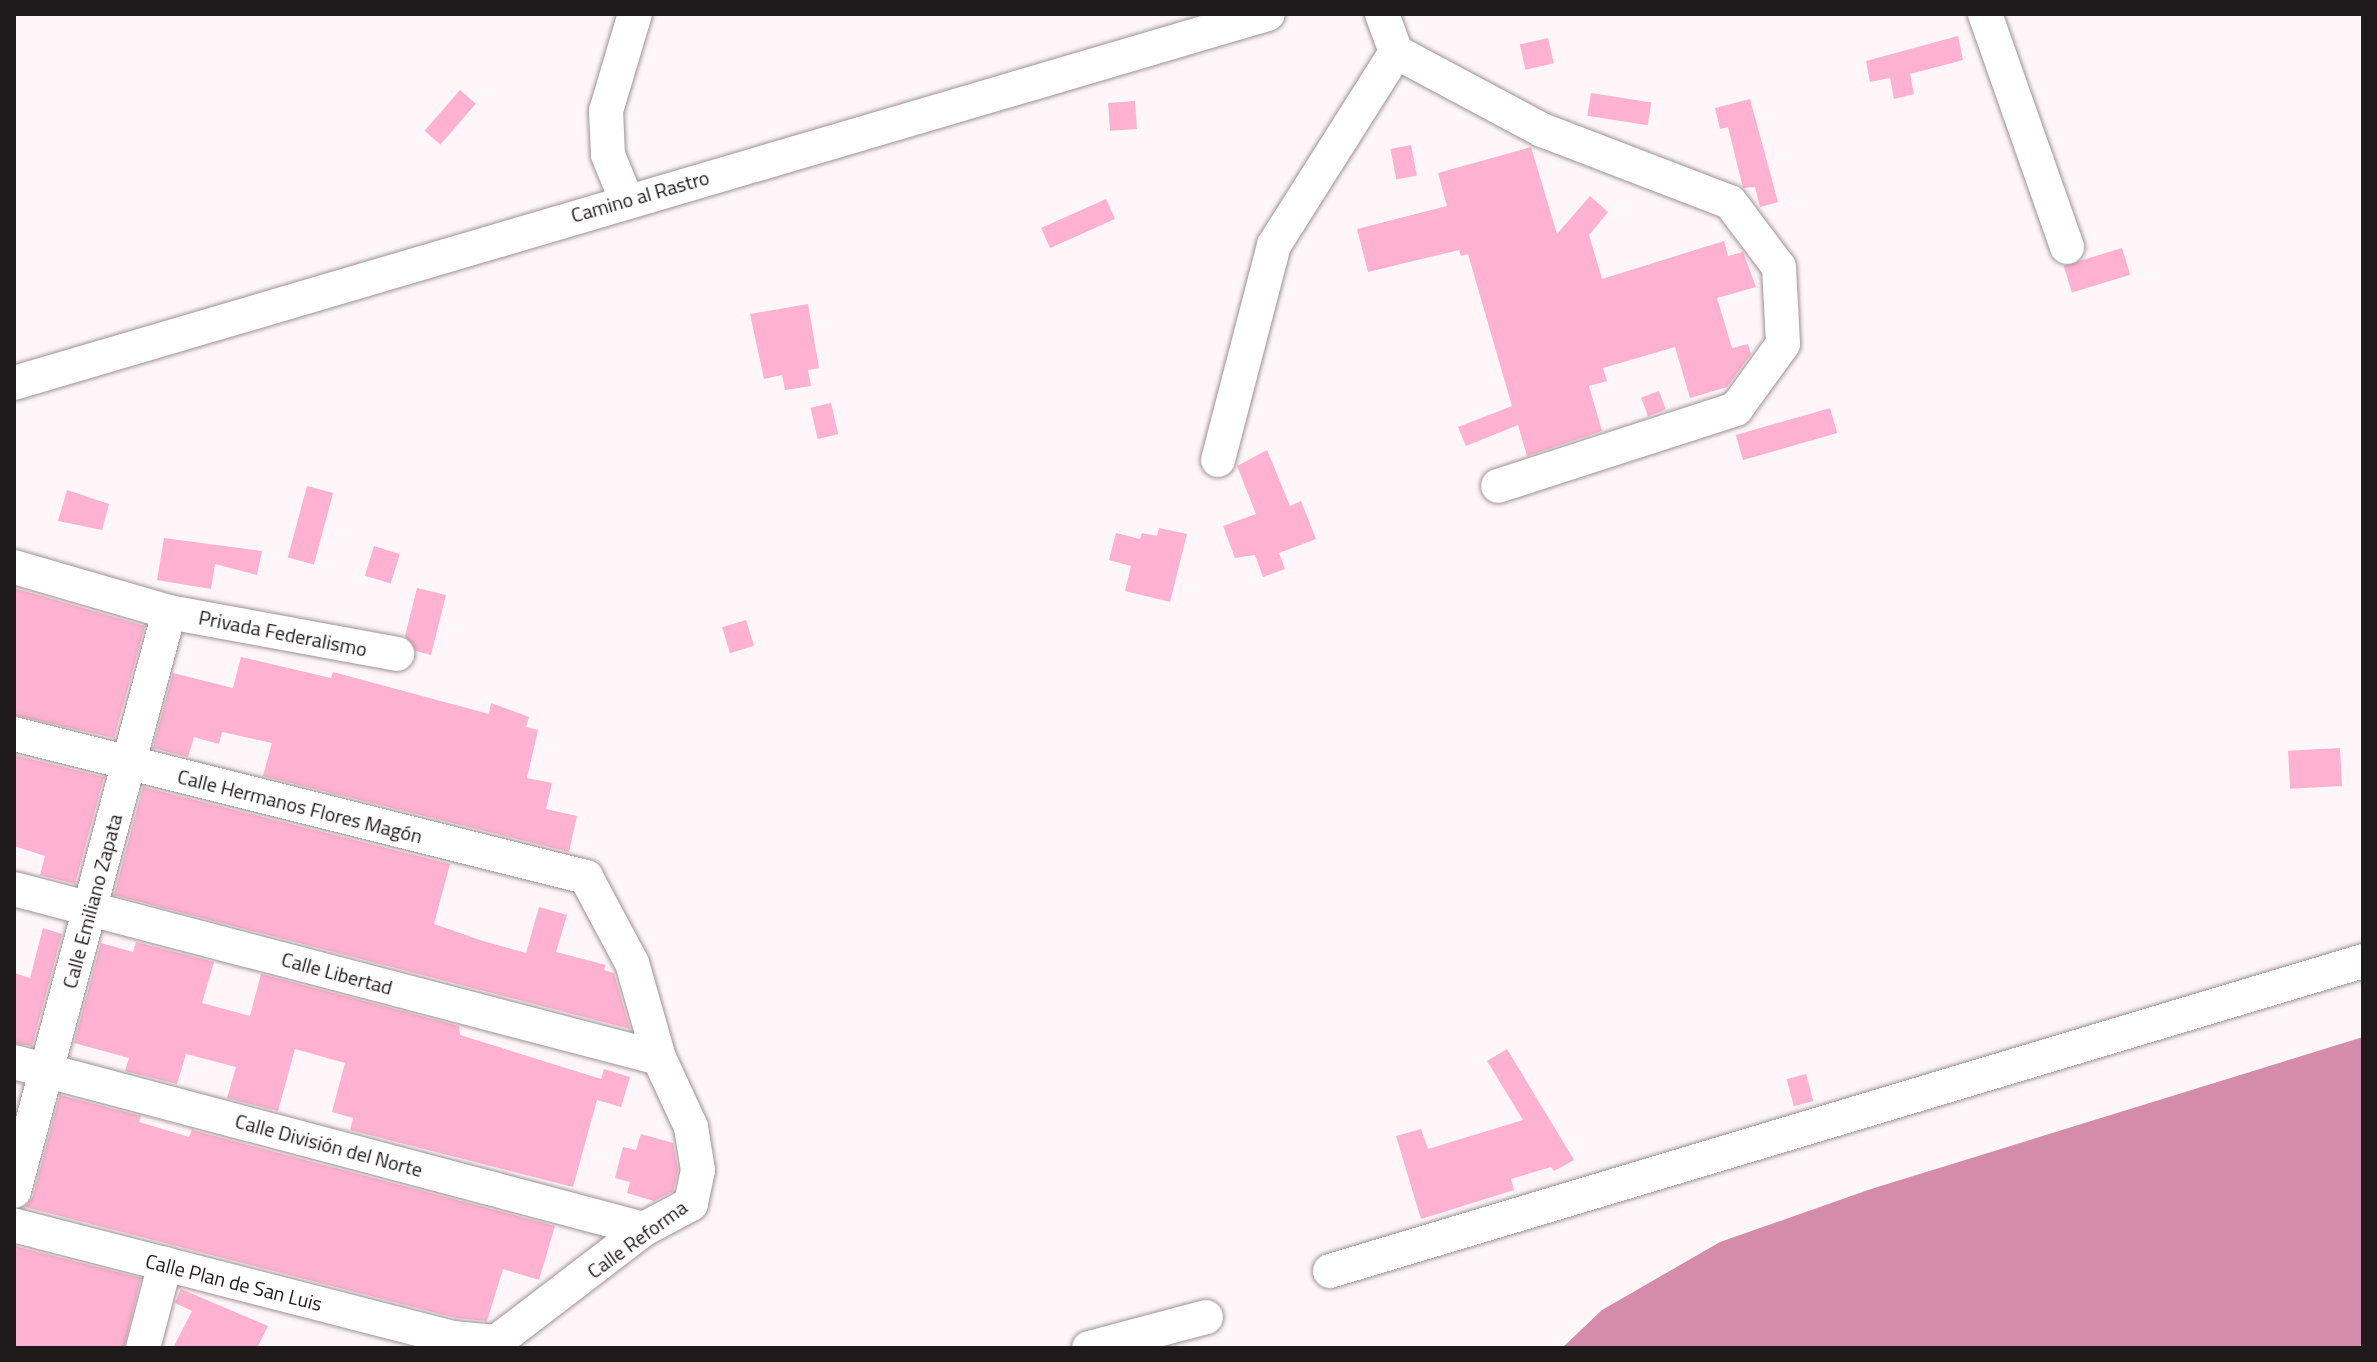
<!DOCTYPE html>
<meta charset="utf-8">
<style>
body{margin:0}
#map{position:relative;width:2377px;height:1362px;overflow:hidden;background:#fef6f9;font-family:"Titillium Web",sans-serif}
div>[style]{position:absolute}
.water>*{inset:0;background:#d58caa}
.building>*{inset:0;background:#feb1d0;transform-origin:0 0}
.roads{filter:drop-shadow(0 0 2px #9e9196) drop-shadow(0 0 2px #9e9196)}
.minor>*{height:34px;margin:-17px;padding:0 17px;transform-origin:17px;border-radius:17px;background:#fff}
span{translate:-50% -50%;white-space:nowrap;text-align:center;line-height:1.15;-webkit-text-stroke:7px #fff;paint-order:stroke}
.street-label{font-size:20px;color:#1e191b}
.frame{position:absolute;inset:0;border:16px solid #1e191b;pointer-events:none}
</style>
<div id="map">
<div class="water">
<i style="clip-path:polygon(2363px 1037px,2363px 1348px,1562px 1348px,1602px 1310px,1720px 1242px,1871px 1189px)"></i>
</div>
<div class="building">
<i style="clip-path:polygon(1958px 36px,1963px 60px,1910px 74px,1914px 94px,1894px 99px,1890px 78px,1870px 82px,1866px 61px)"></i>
<i style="left:1548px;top:38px;width:26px;height:29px;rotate:77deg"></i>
<i style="left:460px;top:90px;width:21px;height:54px;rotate:41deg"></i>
<i style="left:1591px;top:93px;width:61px;height:23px;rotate:9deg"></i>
<i style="clip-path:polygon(1750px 99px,1778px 202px,1760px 207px,1755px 187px,1743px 188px,1728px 127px,1720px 129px,1715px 108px)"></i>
<i style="left:1135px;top:101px;width:28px;height:27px;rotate:86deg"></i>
<i style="left:1411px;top:145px;width:31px;height:21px;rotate:79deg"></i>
<i style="clip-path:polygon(1531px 147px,1557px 234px,1590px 196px,1608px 212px,1589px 235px,1602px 279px,1724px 241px,1728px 256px,1743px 252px,1756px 287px,1717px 298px,1732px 348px,1748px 344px,1751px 354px,1727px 387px,1690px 398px,1675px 347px,1603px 368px,1607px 381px,1589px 386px,1602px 431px,1527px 456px,1518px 425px,1466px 446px,1458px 427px,1512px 406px,1468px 254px,1461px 256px,1459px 250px,1368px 272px,1357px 229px,1447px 206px,1438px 173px)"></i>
<i style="left:1106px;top:199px;width:22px;height:71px;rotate:66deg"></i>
<i style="left:2122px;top:248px;width:28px;height:61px;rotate:73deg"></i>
<i style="clip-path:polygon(808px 304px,819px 368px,808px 370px,811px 386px,785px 390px,782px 375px,764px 379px,750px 314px)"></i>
<i style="left:1659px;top:391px;width:20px;height:19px;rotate:70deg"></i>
<i style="left:831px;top:403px;width:32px;height:21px;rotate:77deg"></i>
<i style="left:1830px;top:408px;width:26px;height:98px;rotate:74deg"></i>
<i style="clip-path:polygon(1267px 450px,1290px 506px,1301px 501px,1316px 539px,1279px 553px,1285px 569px,1263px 577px,1255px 555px,1235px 558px,1223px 526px,1256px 514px,1237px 466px)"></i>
<i style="left:307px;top:486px;width:27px;height:74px;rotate:15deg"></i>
<i style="clip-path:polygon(67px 490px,109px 504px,102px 530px,58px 521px)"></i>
<i style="clip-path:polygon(1159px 528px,1187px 534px,1170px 602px,1125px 591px,1131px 566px,1109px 560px,1116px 533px,1140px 539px,1142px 533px,1157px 536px)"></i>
<i style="clip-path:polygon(164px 538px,262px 551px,257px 575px,215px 564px,211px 589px,157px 580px)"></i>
<i style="left:374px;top:546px;width:27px;height:31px;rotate:17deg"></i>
<i style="clip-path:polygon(14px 588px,145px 626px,114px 738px,14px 715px)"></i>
<i style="clip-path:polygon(417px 588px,446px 595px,431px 655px,416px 651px,405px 636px)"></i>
<i style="left:746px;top:620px;width:27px;height:25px;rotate:73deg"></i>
<i style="clip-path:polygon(241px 657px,331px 678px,333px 672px,489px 714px,491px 703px,529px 717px,526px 727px,538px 730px,527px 778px,552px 783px,546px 809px,577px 816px,569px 852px,263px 776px,272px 743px,222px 732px,219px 744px,194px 737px,188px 757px,153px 748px,173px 673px,233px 688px)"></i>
<i style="left:2340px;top:748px;width:38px;height:52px;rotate:87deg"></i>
<i style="clip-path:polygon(14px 755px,104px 777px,75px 884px,40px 875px,45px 856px,14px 846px)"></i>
<i style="clip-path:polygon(143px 787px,450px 864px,434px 924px,483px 941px,526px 953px,539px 907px,567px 915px,556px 952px,606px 965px,604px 970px,614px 973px,630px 1029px,114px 895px)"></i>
<i style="clip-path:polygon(43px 928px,62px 934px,32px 1046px,14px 1043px,14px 973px,30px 978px)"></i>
<i style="clip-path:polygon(136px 942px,214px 962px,202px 1003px,250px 1016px,261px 974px,459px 1026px,460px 1035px,601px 1079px,604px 1069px,630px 1077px,621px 1107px,597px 1100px,573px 1187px,350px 1130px,353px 1118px,332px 1112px,345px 1063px,295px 1049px,278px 1111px,227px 1098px,236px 1067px,186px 1054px,177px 1084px,125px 1071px,129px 1058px,74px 1043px,101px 943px,133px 952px)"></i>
<i style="clip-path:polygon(1507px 1049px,1574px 1160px,1554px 1171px,1551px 1167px,1511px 1179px,1514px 1190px,1421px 1219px,1396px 1136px,1421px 1129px,1428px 1149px,1523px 1120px,1487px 1061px)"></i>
<i style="left:1806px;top:1074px;width:28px;height:20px;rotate:75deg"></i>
<i style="clip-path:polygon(60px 1095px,141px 1116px,139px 1122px,189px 1137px,192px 1130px,555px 1226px,539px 1280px,503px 1269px,487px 1321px,456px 1318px,25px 1207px,33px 1196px)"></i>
<i style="clip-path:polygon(641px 1134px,673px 1143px,678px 1170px,673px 1191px,654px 1201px,627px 1193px,630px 1182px,615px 1178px,623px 1147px,636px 1150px)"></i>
<i style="clip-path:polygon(14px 1246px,141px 1278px,124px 1348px,14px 1348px)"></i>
<i style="clip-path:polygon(181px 1289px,268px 1326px,257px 1348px,173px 1348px,192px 1311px,175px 1303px)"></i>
</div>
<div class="roads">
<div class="minor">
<i style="left:1382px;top:14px;width:40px;rotate:69.8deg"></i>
<i style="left:1396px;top:52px;width:166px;rotate:28.1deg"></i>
<i style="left:1542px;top:130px;width:201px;rotate:21deg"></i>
<i style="left:1730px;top:202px;width:81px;rotate:53deg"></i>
<i style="left:1779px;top:267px;width:77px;rotate:87deg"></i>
<i style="left:1783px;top:344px;width:80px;rotate:125.9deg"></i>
<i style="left:1736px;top:409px;width:250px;rotate:162.1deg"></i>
<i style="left:1985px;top:14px;width:247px;rotate:70.6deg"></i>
<i style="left:626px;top:199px;width:48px;rotate:-112.2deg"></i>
<i style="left:608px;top:155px;width:44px;rotate:-92.6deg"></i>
<i style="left:606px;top:111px;width:101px;rotate:-73.4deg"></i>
<i style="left:14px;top:383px;width:1307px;rotate:-16.4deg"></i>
<i style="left:1218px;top:460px;width:222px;rotate:-75.4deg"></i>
<i style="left:1274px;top:245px;width:228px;rotate:-57.7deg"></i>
<i style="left:14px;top:567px;width:161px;rotate:16.2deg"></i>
<i style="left:169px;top:612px;width:232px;rotate:10.4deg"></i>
<i style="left:14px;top:734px;width:590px;rotate:14.04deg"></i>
<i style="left:586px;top:877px;width:98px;rotate:61.9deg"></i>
<i style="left:632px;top:963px;width:99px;rotate:74.1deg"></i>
<i style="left:659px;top:1058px;width:76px;rotate:65.1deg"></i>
<i style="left:691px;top:1127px;width:44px;rotate:80.8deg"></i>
<i style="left:698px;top:1170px;width:35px;rotate:102deg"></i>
<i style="left:691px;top:1204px;width:53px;rotate:152deg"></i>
<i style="left:644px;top:1229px;width:186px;rotate:142.6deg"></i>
<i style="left:496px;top:1342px;width:43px;rotate:-174.7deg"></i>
<i style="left:453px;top:1338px;width:453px;rotate:-165.6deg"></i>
<i style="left:14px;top:889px;width:667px;rotate:14.68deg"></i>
<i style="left:14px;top:1062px;width:652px;rotate:14.85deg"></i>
<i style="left:14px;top:1191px;width:599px;rotate:-75.01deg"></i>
<i style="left:1330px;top:1271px;width:1079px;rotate:-16.7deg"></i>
<i style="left:143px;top:1348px;width:87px;rotate:-75.3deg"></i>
<i style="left:1089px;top:1348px;width:121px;rotate:-14.8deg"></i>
</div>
</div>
<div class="street-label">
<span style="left:640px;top:196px;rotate:-16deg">Camino al Rastro</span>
<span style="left:283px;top:633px;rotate:11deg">Privada Federalismo</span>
<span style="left:300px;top:806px;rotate:14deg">Calle Hermanos Flores Magón</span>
<span style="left:92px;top:901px;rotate:-75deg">Calle Emiliano Zapata</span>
<span style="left:337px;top:973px;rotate:15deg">Calle Libertad</span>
<span style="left:329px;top:1145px;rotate:15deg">Calle División del Norte</span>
<span style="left:637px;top:1239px;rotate:-36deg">Calle Reforma</span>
<span style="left:234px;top:1282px;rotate:14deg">Calle Plan de San Luis</span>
</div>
<div class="frame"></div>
</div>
